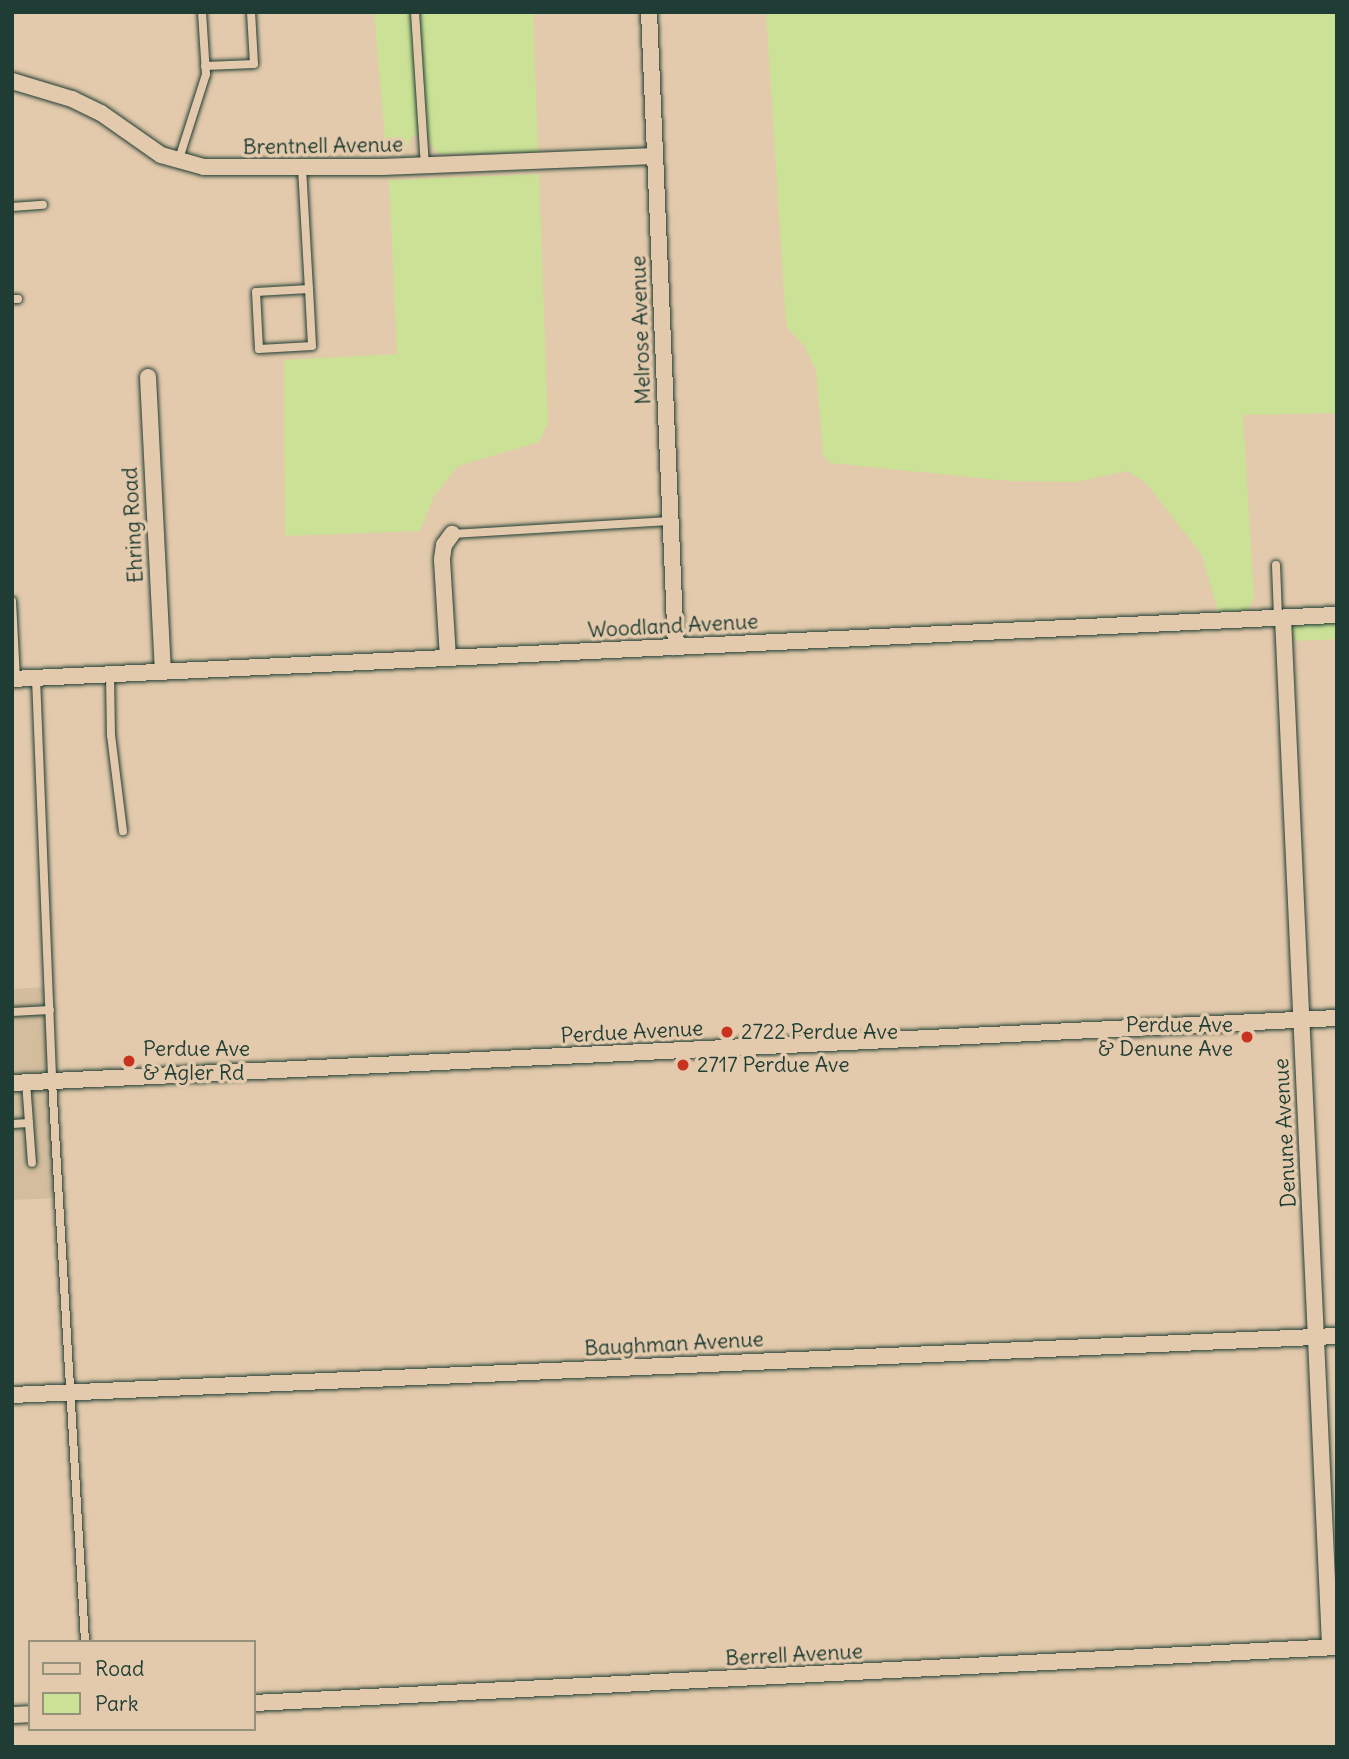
<!DOCTYPE html>
<style>
body{margin:0}
#map{position:relative;width:1349px;height:1759px;overflow:hidden;background:#e4caac;font-family:Delius,sans-serif}
div>[style]{position:absolute}
.built>*{inset:0;background:#d3bd9d}
.green>*{inset:0;background:#cbe196}
.roads{filter:drop-shadow(0 0 2px #1f3d34) drop-shadow(0 0 2px #1f3d34)}
.lane>*{height:8px;margin:-4px;padding:0 4px;transform-origin:4px;border-radius:4px;background:#e4caac}
.street>*{height:16px;margin:-8px;padding:0 8px;transform-origin:8px;border-radius:8px;background:#e4caac}
.dots>*{width:19px;height:19px;translate:-50% -50%;box-sizing:border-box;border:4px solid #e4caac;border-radius:50%}
span{translate:-50% -50%;white-space:nowrap;text-align:center;line-height:1.15;-webkit-text-stroke:7px #e4caac;paint-order:stroke}
.street-label{font-size:21px;color:#1f3d34}
.poi-label{font-size:21px;color:#1f3d34}
.right{translate:-100% -50%;text-align:right}
.left{translate:0 -50%;text-align:left}
.frame{position:absolute;inset:0;border:14px solid #1f3d34;pointer-events:none}
.legend{position:absolute;left:28px;top:1640px;width:228px;height:91px;box-sizing:border-box;background:#e4caac;border:2px solid #95927c;margin:0;padding:9px 12px;list-style:none;font-size:21px;color:#1f3d34}
.legend li{display:flex;align-items:center;gap:14px;height:35px}
.legend b{width:35px;border:2px solid #95927c}
</style>
<div id="map">
<div class="built">
<i style="clip-path:polygon(49px 987px,60px 1198px,12px 1200px,12px 989px)"></i>
</div>
<div class="green">
<i style="clip-path:polygon(374px 12px,533px 12px,538px 152px,438px 154px,423px 134px,412px 136px,404px 152px,386px 153px)"></i>
<i style="clip-path:polygon(766px 12px,1337px 12px,1337px 413px,1243px 415px,1254px 597px,1248px 612px,1218px 612px,1202px 555px,1145px 482px,1127px 471px,1076px 482px,1010px 481px,830px 463px,823px 455px,816px 371px,804px 345px,787px 328px,785px 310px)"></i>
<i style="clip-path:polygon(539px 174px,548px 423px,539px 442px,458px 466px,434px 496px,420px 531px,285px 536px,284px 360px,397px 354px,389px 180px)"></i>
<i style="clip-path:polygon(1337px 616px,1337px 639px,1295px 641px,1290px 628px,1297px 620px)"></i>
</div>
<div class="roads">
<div class="lane">
<i style="left:415px;top:12px;width:153px;rotate:86.3deg"></i>
<i style="left:205px;top:66px;width:49px;rotate:-2.3deg"></i>
<i style="left:254px;top:64px;width:52px;rotate:-93.3deg"></i>
<i style="left:178px;top:162px;width:92px;rotate:-72.3deg"></i>
<i style="left:206px;top:74px;width:62px;rotate:-93.7deg"></i>
<i style="left:302px;top:168px;width:121px;rotate:86.7deg"></i>
<i style="left:309px;top:289px;width:53px;rotate:176.8deg"></i>
<i style="left:256px;top:292px;width:57px;rotate:87deg"></i>
<i style="left:259px;top:349px;width:53px;rotate:-3.2deg"></i>
<i style="left:312px;top:346px;width:57px;rotate:-93deg"></i>
<i style="left:12px;top:207px;width:31px;rotate:-4deg"></i>
<i style="left:12px;top:299px;width:6px"></i>
<i style="left:452px;top:534px;width:218px;rotate:-3.4deg"></i>
<i style="left:1276px;top:565px;width:53px;rotate:87.8deg"></i>
<i style="left:12px;top:601px;width:78px;rotate:87.1deg"></i>
<i style="left:110px;top:674px;width:61px;rotate:89.1deg"></i>
<i style="left:111px;top:735px;width:97px;rotate:82.9deg"></i>
<i style="left:36px;top:678px;width:403px;rotate:87.7deg"></i>
<i style="left:52px;top:1081px;width:562px;rotate:86.63deg"></i>
<i style="left:12px;top:1012px;width:38px;rotate:-3deg"></i>
<i style="left:26px;top:1082px;width:81px;rotate:85.8deg"></i>
<i style="left:12px;top:1124px;width:17px;rotate:-3deg"></i>
</div>
<div class="street">
<i style="left:649px;top:12px;width:636px;rotate:87.57deg"></i>
<i style="left:12px;top:81px;width:63px;rotate:16.7deg"></i>
<i style="left:72px;top:99px;width:32px;rotate:26deg"></i>
<i style="left:101px;top:113px;width:73px;rotate:35deg"></i>
<i style="left:161px;top:155px;width:45px;rotate:15.6deg"></i>
<i style="left:204px;top:167px;width:178px"></i>
<i style="left:382px;top:167px;width:273px;rotate:-2.3deg"></i>
<i style="left:148px;top:377px;width:295px;rotate:87.1deg"></i>
<i style="left:1283px;top:618px;width:1030px;rotate:87.38deg"></i>
<i style="left:448px;top:658px;width:99px;rotate:-93.5deg"></i>
<i style="left:442px;top:559px;width:14px;rotate:-82deg"></i>
<i style="left:444px;top:545px;width:14px;rotate:-54deg"></i>
<i style="left:12px;top:679px;width:1327px;rotate:-2.77deg"></i>
<i style="left:12px;top:1083px;width:1327px;rotate:-2.81deg"></i>
<i style="left:12px;top:1395px;width:1326px;rotate:-2.55deg"></i>
<i style="left:254px;top:1703px;width:1084px;rotate:-2.96deg"></i>
<i style="left:12px;top:1715px;width:18px;rotate:-3deg"></i>
</div>
</div>
<div class="dots">
<i style="left:727px;top:1032px;background:#c8321e"></i>
<i style="left:1247px;top:1037px;background:#c8321e"></i>
<i style="left:129px;top:1061px;background:#c8321e"></i>
<i style="left:683px;top:1065px;background:#c8321e"></i>
</div>
<div class="street-label">
<span style="left:323px;top:146px;rotate:-1deg">Brentnell Avenue</span>
<span style="left:641px;top:330px;rotate:-92deg">Melrose Avenue</span>
<span style="left:133px;top:525px;rotate:-93deg">Ehring Road</span>
<span style="left:673px;top:626px;rotate:-3deg">Woodland Avenue</span>
<span style="left:632px;top:1032px;rotate:-3deg">Perdue Avenue</span>
<span style="left:1285px;top:1133px;rotate:-93deg">Denune Avenue</span>
<span style="left:674px;top:1344px;rotate:-3deg">Baughman Avenue</span>
<span style="left:794px;top:1655px;rotate:-3deg">Berrell Avenue</span>
</div>
<div class="poi-label">
<span class="right" style="left:1233px;top:1037px">Perdue Ave<br>&amp; Denune Ave</span>
<span class="left" style="left:741px;top:1032px">2722 Perdue Ave</span>
<span class="left" style="left:143px;top:1061px">Perdue Ave<br>&amp; Agler Rd</span>
<span class="left" style="left:697px;top:1065px">2717 Perdue Ave</span>
</div>
<div class="frame"></div>
<ul class="legend">
<li><b style="height:9px;background:#e4caac"></b>Road</li>
<li><b style="height:19px;background:#cbe196"></b>Park</li>
</ul>
</div>
